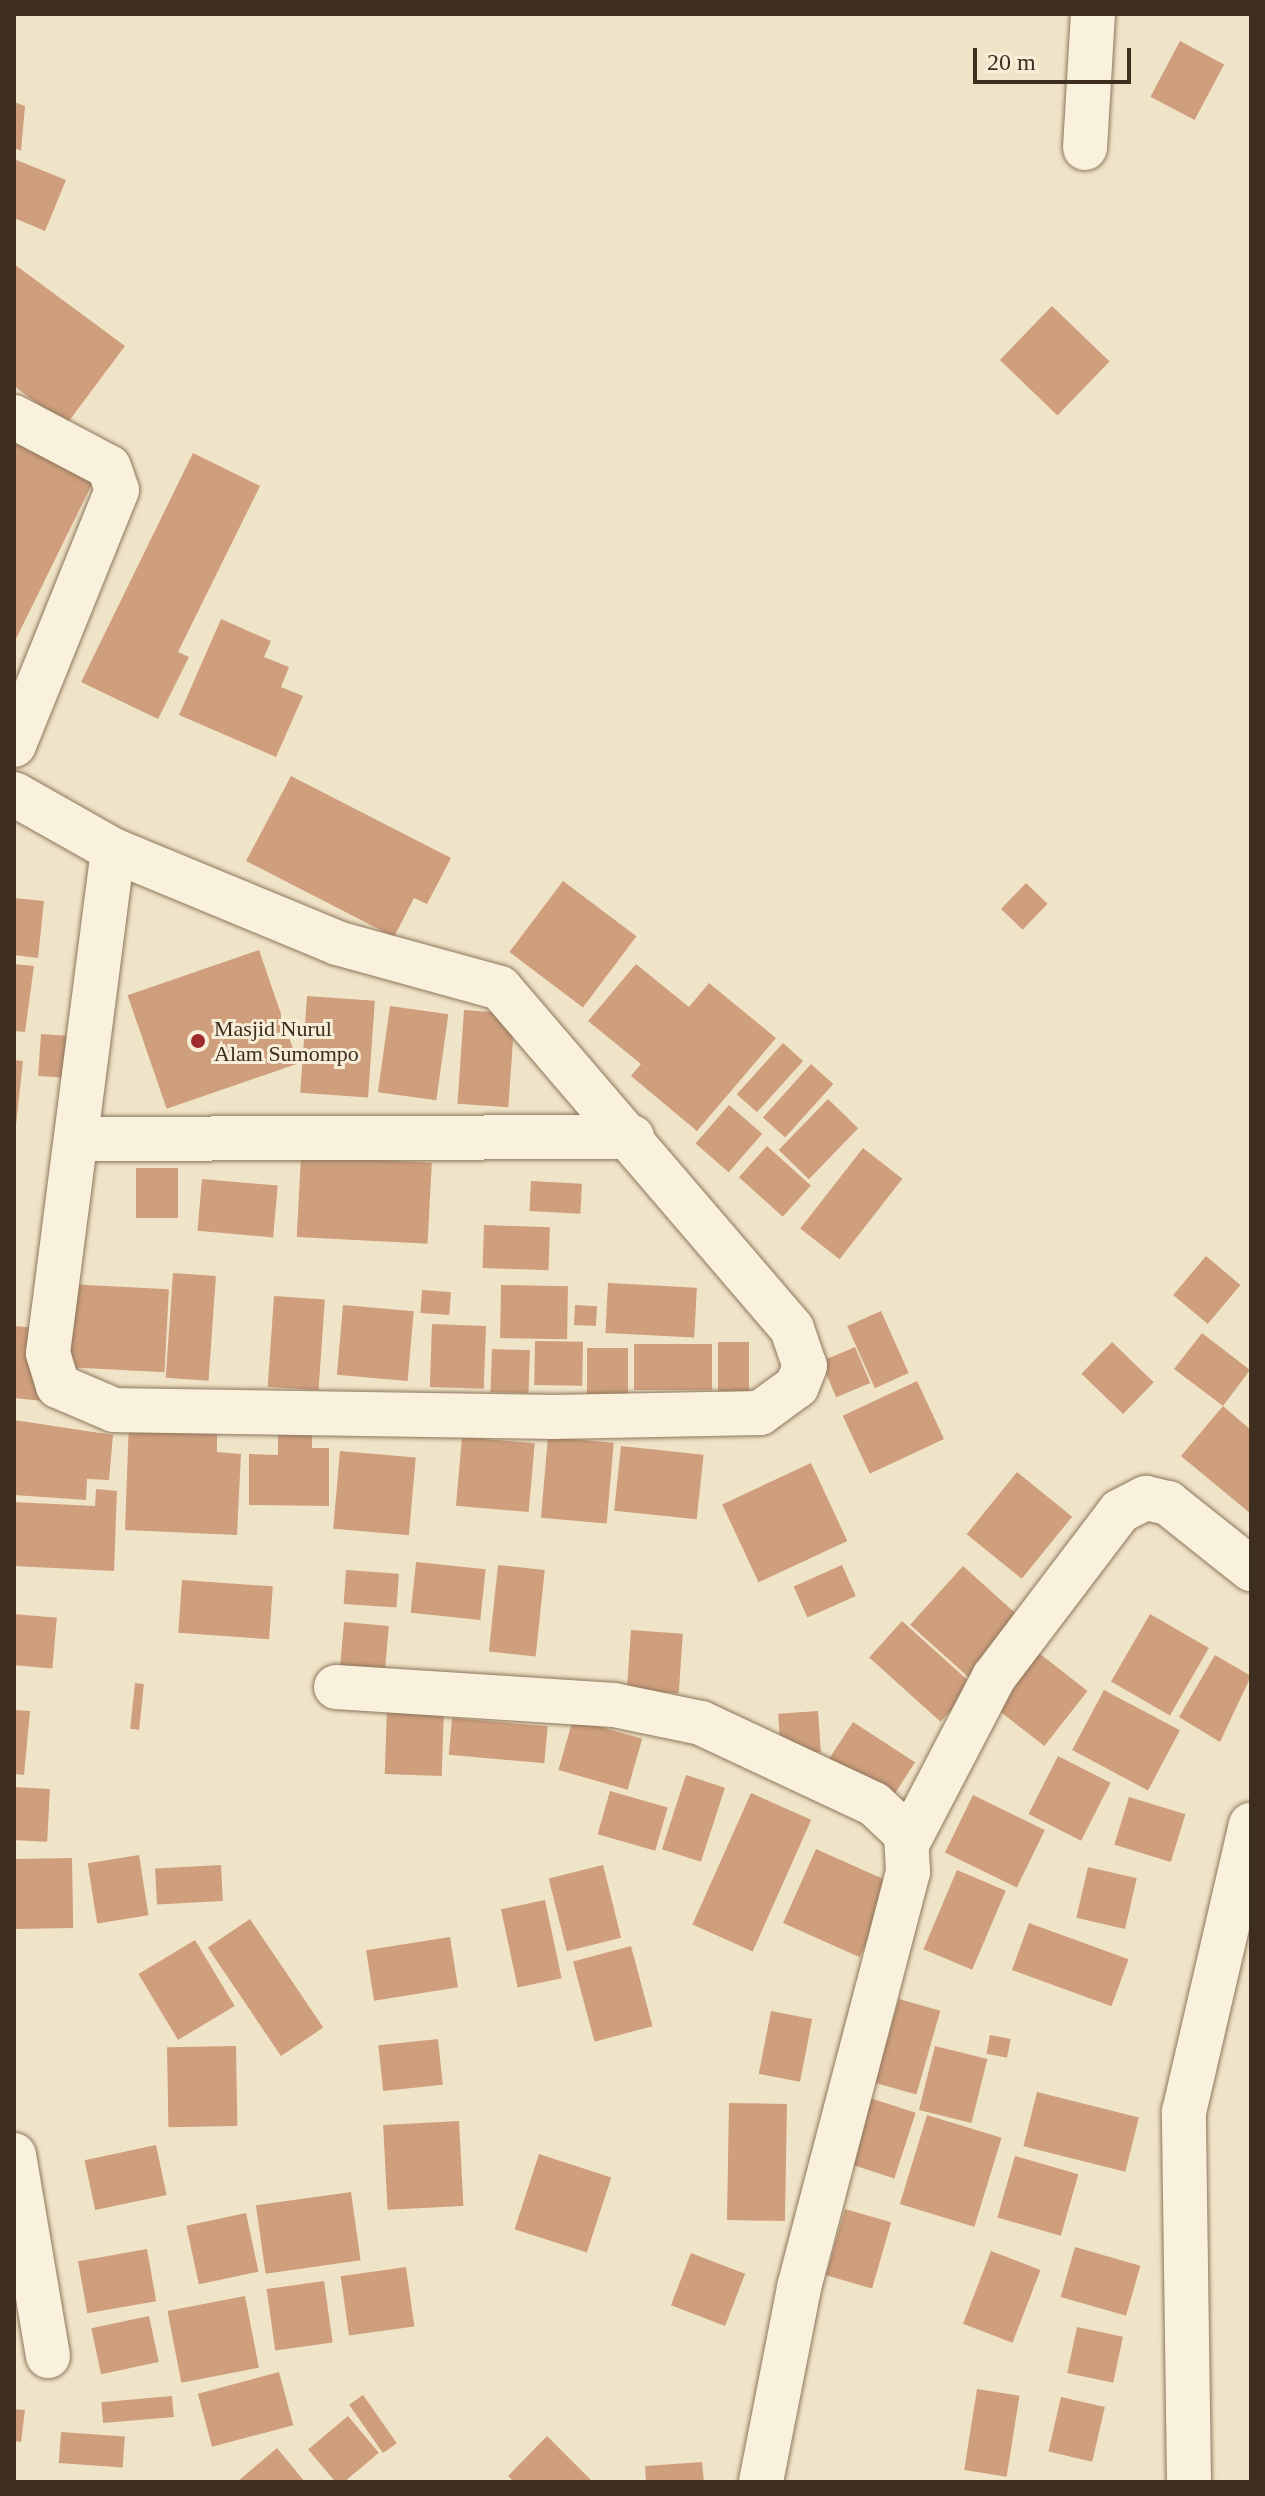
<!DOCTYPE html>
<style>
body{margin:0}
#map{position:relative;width:1265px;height:2496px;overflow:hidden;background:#f0e4c8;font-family:"Times New Roman",serif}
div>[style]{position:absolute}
.building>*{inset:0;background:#cf9f7d;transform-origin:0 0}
.roads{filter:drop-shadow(0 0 2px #8d765c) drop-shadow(0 0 2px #8d765c)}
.street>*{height:44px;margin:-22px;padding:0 22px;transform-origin:22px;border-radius:22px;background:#faf1dc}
.dots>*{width:22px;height:22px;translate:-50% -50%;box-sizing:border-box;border:4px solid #f7eed8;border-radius:50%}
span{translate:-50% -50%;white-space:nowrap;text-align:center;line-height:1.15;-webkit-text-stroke:6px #f7eed8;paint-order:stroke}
.poi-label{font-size:22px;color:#3d2e20}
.left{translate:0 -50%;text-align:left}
.frame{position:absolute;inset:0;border:16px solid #3d2e20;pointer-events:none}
.scale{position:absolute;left:973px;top:48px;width:158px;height:36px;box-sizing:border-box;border:4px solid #3d2e20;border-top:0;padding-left:10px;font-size:24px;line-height:28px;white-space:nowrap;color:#3d2e20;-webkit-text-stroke:6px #f7eed8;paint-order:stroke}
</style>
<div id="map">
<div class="building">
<i style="left:1180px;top:41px;width:50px;height:63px;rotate:28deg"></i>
<i style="clip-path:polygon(14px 102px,25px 106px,21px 151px,14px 148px)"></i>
<i style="clip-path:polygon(14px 159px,66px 180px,45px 231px,14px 218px)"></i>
<i style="clip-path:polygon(14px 264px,125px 346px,66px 425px,14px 386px)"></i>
<i style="left:1052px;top:306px;width:80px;height:75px;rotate:44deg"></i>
<i style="clip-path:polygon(14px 440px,96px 476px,14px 643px)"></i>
<i style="clip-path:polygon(193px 453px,260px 486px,178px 652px,189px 657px,158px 719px,81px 682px)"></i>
<i style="clip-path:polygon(221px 619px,271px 641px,264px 657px,289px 667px,281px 687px,303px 696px,276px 757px,179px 715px)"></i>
<i style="clip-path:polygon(291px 776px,451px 858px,427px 904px,414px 898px,394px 937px,246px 861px)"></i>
<i style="left:563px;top:881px;width:92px;height:89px;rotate:37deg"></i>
<i style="left:1026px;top:883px;width:30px;height:36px;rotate:44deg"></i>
<i style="clip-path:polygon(14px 898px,44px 901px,38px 958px,14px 955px)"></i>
<i style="left:259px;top:950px;width:120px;height:139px;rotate:71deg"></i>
<i style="clip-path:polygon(14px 964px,34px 966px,25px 1032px,14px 1031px)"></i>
<i style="clip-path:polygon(636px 964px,689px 1007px,709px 983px,776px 1038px,697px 1131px,631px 1076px,641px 1064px,588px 1021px)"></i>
<i style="left:307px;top:996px;width:68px;height:97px;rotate:4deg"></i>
<i style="left:390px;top:1006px;width:59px;height:87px;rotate:8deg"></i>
<i style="left:464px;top:1010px;width:51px;height:94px;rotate:4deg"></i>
<i style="left:41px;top:1034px;width:42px;height:42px;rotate:4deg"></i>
<i style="left:783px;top:1043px;width:27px;height:69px;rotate:42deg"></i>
<i style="clip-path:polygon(14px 1060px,23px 1061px,16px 1125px,14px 1125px)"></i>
<i style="left:811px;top:1064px;width:30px;height:72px;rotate:42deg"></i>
<i style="left:828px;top:1099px;width:42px;height:71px;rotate:44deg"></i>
<i style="left:729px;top:1105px;width:44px;height:51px;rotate:41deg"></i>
<i style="left:767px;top:1146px;width:59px;height:42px;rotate:42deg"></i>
<i style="left:863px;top:1148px;width:50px;height:102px;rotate:38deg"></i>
<i style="left:301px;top:1156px;width:131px;height:81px;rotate:3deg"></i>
<i style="left:178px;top:1168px;width:50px;height:42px;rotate:90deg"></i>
<i style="left:202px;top:1179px;width:76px;height:52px;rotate:5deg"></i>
<i style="left:531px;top:1181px;width:51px;height:30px;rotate:3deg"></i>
<i style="left:484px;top:1225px;width:66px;height:43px;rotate:2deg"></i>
<i style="left:1206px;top:1256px;width:45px;height:51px;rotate:40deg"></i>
<i style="left:173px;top:1273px;width:43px;height:105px;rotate:4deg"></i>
<i style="left:608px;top:1283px;width:89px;height:50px;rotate:3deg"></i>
<i style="left:68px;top:1284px;width:101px;height:83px;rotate:3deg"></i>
<i style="left:501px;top:1285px;width:67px;height:53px;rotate:1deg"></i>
<i style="left:422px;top:1290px;width:29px;height:23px;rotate:4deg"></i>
<i style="left:274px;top:1296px;width:51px;height:91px;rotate:4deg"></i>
<i style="left:343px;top:1305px;width:71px;height:70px;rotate:5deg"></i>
<i style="left:575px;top:1305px;width:22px;height:20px;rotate:3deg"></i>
<i style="left:881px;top:1311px;width:68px;height:37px;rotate:66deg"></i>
<i style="left:432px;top:1324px;width:54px;height:63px;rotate:2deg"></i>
<i style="clip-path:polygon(14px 1326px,49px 1329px,43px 1401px,14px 1398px)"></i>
<i style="clip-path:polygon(1202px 1333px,1250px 1370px,1223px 1406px,1251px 1430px,1251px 1514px,1181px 1456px,1223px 1406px,1174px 1369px)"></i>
<i style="left:535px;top:1341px;width:48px;height:44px;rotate:1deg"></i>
<i style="left:749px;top:1342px;width:61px;height:31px;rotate:90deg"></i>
<i style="left:1112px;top:1342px;width:58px;height:44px;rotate:44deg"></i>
<i style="left:634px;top:1344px;width:78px;height:46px"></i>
<i style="left:855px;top:1347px;width:39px;height:37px;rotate:67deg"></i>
<i style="left:587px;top:1348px;width:41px;height:52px"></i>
<i style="left:492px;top:1349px;width:38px;height:43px;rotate:2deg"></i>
<i style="left:917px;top:1381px;width:64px;height:82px;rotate:65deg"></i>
<i style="clip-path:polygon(14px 1420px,113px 1435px,109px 1480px,87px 1479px,86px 1500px,14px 1495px)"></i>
<i style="clip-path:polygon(129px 1420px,217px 1424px,217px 1452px,241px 1454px,237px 1535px,125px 1530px)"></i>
<i style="clip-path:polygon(278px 1434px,312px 1434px,312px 1448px,329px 1448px,329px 1506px,249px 1505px,249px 1454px,278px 1455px)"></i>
<i style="left:462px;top:1437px;width:73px;height:69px;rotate:5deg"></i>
<i style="left:548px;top:1437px;width:66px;height:81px;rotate:5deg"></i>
<i style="left:621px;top:1446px;width:83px;height:65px;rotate:6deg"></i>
<i style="left:340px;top:1451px;width:76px;height:78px;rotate:5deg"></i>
<i style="left:811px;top:1463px;width:86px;height:98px;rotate:65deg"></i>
<i style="left:1017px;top:1472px;width:71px;height:80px;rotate:39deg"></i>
<i style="clip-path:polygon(96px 1489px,117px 1491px,114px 1571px,14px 1566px,14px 1502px,95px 1506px)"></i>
<i style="left:416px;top:1562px;width:70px;height:51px;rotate:6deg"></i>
<i style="left:498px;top:1565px;width:47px;height:87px;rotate:6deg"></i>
<i style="left:842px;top:1565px;width:34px;height:53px;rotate:66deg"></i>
<i style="left:963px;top:1566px;width:85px;height:79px;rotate:42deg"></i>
<i style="left:346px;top:1570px;width:53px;height:34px;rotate:4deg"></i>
<i style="left:182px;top:1580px;width:91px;height:53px;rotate:4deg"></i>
<i style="left:14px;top:1614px;width:43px;height:51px;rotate:5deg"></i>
<i style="left:1150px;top:1614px;width:68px;height:78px;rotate:30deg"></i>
<i style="left:902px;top:1621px;width:96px;height:49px;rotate:42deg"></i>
<i style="left:344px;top:1622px;width:45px;height:47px;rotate:5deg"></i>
<i style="left:631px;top:1630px;width:52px;height:60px;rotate:4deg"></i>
<i style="left:1030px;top:1646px;width:73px;height:70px;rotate:38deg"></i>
<i style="clip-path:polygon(1215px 1655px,1251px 1676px,1220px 1742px,1179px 1717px)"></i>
<i style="left:135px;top:1683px;width:9px;height:46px;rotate:6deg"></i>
<i style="left:1104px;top:1690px;width:86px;height:68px;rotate:28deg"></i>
<i style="left:387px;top:1709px;width:57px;height:65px;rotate:2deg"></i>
<i style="clip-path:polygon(14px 1710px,30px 1711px,24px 1775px,14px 1774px)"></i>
<i style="left:818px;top:1711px;width:41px;height:40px;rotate:86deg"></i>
<i style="left:452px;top:1718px;width:96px;height:37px;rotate:5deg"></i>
<i style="left:573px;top:1719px;width:72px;height:53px;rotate:16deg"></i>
<i style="left:853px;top:1722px;width:74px;height:50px;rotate:33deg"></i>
<i style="left:1058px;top:1756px;width:59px;height:65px;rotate:27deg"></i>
<i style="left:686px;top:1775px;width:41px;height:78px;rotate:18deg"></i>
<i style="left:14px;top:1787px;width:36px;height:53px;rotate:3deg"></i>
<i style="left:610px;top:1791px;width:60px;height:45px;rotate:16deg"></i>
<i style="left:751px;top:1793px;width:66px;height:144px;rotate:24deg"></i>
<i style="left:973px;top:1795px;width:80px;height:64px;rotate:26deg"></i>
<i style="left:1129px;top:1797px;width:59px;height:50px;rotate:17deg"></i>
<i style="left:816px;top:1849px;width:84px;height:81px;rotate:24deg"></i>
<i style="left:139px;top:1855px;width:61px;height:52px;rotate:81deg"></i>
<i style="left:72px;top:1858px;width:70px;height:58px;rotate:89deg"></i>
<i style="left:221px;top:1865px;width:36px;height:66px;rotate:87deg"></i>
<i style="left:603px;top:1865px;width:75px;height:56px;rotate:76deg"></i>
<i style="left:1088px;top:1867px;width:50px;height:52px;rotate:13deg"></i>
<i style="left:957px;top:1870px;width:53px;height:86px;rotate:23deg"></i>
<i style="left:545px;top:1900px;width:80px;height:45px;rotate:78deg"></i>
<i style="left:250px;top:1919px;width:131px;height:51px;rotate:56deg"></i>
<i style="left:1029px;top:1923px;width:106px;height:50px;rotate:20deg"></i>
<i style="left:450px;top:1937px;width:51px;height:85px;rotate:81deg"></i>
<i style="left:195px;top:1940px;width:77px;height:66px;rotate:59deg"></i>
<i style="left:631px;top:1946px;width:83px;height:60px;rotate:75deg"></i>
<i style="left:899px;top:1999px;width:43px;height:87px;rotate:16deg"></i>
<i style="left:771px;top:2011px;width:42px;height:64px;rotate:11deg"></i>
<i style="left:990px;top:2035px;width:21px;height:19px;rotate:11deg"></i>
<i style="left:438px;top:2039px;width:46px;height:60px;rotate:84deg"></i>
<i style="left:236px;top:2046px;width:80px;height:69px;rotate:89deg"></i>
<i style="left:935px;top:2046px;width:54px;height:66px;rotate:14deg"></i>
<i style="left:1037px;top:2092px;width:105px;height:56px;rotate:14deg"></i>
<i style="left:870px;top:2098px;width:48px;height:69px;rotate:18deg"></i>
<i style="left:729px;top:2103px;width:58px;height:117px;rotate:1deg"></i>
<i style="left:927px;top:2115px;width:78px;height:93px;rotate:17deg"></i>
<i style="left:459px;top:2121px;width:85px;height:76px;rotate:87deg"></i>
<i style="left:156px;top:2145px;width:51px;height:73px;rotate:78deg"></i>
<i style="left:539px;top:2154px;width:76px;height:79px;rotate:18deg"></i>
<i style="left:1015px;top:2156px;width:66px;height:64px;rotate:16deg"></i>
<i style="left:351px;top:2192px;width:69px;height:96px;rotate:82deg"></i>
<i style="left:845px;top:2209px;width:48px;height:69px;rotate:16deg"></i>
<i style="left:246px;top:2213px;width:60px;height:61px;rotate:78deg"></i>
<i style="left:1075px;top:2247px;width:68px;height:52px;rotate:16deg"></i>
<i style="left:147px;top:2249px;width:53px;height:70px;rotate:80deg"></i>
<i style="left:991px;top:2251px;width:53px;height:78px;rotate:21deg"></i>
<i style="left:691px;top:2253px;width:58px;height:56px;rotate:21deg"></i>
<i style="left:406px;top:2267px;width:60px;height:66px;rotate:82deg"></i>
<i style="left:324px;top:2281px;width:62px;height:58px;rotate:82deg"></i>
<i style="left:245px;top:2296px;width:73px;height:79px;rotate:79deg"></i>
<i style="left:149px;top:2316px;width:47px;height:59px;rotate:78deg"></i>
<i style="left:1077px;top:2327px;width:47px;height:47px;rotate:12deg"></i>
<i style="left:279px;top:2372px;width:55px;height:84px;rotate:75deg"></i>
<i style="left:977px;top:2389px;width:43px;height:82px;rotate:9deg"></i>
<i style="left:363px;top:2395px;width:59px;height:17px;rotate:55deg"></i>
<i style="left:172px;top:2396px;width:21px;height:71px;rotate:85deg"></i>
<i style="left:1061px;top:2397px;width:45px;height:56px;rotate:13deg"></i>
<i style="clip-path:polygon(14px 2409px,25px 2410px,21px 2442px,14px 2441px)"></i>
<i style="left:348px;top:2416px;width:48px;height:52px;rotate:50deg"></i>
<i style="left:61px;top:2432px;width:64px;height:31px;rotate:4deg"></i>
<i style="clip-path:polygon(547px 2436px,593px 2482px,514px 2482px,508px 2476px)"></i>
<i style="clip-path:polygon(277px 2448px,305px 2482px,237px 2482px)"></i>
<i style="clip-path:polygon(702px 2462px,704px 2482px,646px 2482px,645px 2466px)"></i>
</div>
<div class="roads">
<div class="street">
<i style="left:1085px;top:148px;width:134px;rotate:-86.6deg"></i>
<i style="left:14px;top:417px;width:107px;rotate:27.8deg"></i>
<i style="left:109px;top:467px;width:24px;rotate:71deg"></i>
<i style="left:117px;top:490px;width:275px;rotate:112deg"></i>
<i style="left:14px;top:794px;width:114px;rotate:29.5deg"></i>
<i style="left:113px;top:850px;width:243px;rotate:22.5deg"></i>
<i style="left:337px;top:943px;width:169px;rotate:15.4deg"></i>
<i style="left:500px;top:988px;width:449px;rotate:49.4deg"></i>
<i style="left:792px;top:1329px;width:39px;rotate:71deg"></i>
<i style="left:805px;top:1366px;width:22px;rotate:112deg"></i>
<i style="left:797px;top:1386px;width:46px;rotate:143.9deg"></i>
<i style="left:760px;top:1413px;width:209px;rotate:178.9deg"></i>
<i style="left:551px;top:1417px;width:437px;rotate:-179.1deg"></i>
<i style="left:114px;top:1410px;width:61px;rotate:-156.8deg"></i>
<i style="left:58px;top:1386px;width:34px;rotate:-107deg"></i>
<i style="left:48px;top:1353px;width:507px;rotate:-82.64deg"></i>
<i style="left:76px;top:1139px;width:556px;rotate:-0.21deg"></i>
<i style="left:336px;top:1687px;width:279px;rotate:3.7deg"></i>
<i style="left:614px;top:1705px;width:89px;rotate:11.7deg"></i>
<i style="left:701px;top:1723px;width:191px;rotate:25.1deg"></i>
<i style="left:874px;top:1804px;width:44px;rotate:43.2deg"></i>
<i style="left:906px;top:1834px;width:38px;rotate:87deg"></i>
<i style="left:908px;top:1872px;width:430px;rotate:104.7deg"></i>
<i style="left:799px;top:2288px;width:198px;rotate:101.1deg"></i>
<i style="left:907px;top:1844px;width:188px;rotate:-62.5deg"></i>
<i style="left:994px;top:1677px;width:208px;rotate:-52.8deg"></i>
<i style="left:1120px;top:1511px;width:29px;rotate:-27deg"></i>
<i style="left:1146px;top:1498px;width:23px;rotate:13deg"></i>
<i style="left:1168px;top:1503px;width:106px;rotate:38.5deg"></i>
<i style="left:14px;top:2155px;width:204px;rotate:80.4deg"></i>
<i style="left:1189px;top:2482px;width:370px;rotate:-90.8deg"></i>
<i style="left:1184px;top:2112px;width:295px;rotate:-76.9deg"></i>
</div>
</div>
<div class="dots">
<i style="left:198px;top:1041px;background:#9e2a2b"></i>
</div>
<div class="poi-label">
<span class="left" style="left:214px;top:1041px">Masjid Nurul<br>Alam Sumompo</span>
</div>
<div class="frame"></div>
<div class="scale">20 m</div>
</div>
